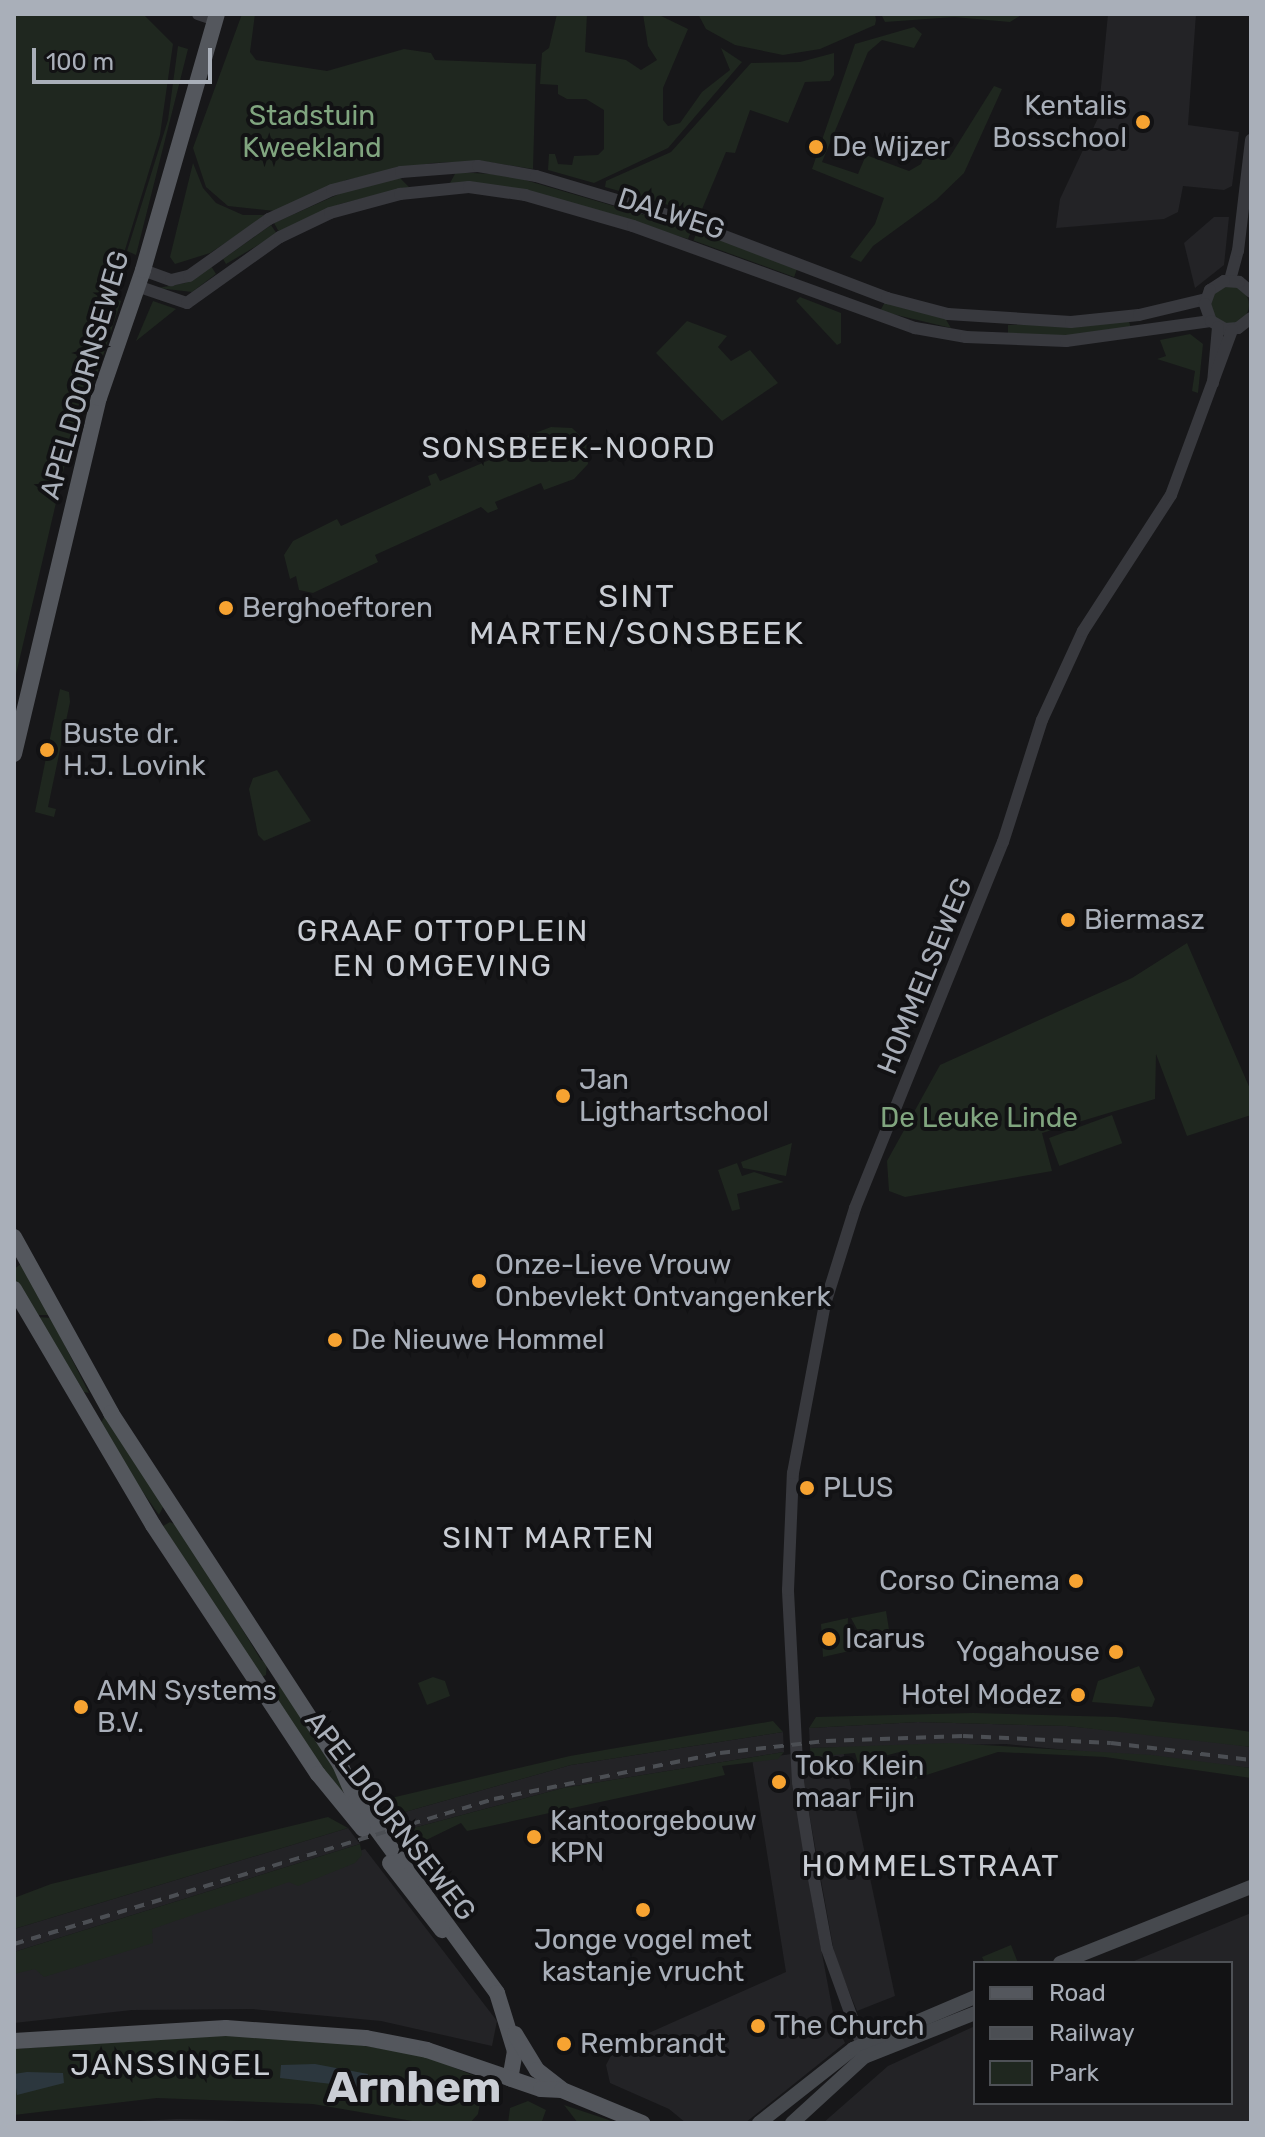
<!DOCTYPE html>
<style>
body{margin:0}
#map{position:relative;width:1265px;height:2137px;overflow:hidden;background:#171719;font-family:Rubik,sans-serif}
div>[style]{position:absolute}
.built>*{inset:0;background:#232326}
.green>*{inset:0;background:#1f271f;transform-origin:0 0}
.round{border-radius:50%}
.water>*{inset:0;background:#2c373e}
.tertiary>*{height:12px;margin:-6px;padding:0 6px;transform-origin:6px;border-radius:6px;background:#38393e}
.secondary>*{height:14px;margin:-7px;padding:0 7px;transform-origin:7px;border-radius:7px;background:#46494e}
.primary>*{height:16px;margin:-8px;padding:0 8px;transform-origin:8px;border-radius:8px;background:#54575d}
.rail>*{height:4px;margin-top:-2px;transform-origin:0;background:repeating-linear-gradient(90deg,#4b4e53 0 10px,transparent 0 18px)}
.dots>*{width:22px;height:22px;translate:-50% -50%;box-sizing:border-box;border:4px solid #121214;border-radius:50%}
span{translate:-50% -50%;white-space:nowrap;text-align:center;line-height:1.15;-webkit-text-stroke:8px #121214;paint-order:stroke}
.poi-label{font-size:28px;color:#a9afb9}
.right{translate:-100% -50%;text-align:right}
.left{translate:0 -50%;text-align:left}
.park-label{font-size:28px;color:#80a57f}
.street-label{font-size:28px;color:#a9afb9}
.neighbourhood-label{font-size:30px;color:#caced5;letter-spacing:2px}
.quarter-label{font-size:32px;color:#caced5;letter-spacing:2px}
.town-label{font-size:44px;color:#caced5;font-weight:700}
.frame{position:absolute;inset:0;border:16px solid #a9afb9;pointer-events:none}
.legend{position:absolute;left:973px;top:1961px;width:260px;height:144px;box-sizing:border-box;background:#121214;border:2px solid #4e5156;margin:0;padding:10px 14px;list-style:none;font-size:24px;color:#a9afb9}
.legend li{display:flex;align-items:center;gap:16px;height:40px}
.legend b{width:40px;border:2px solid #4e5156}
.scale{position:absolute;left:32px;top:48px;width:180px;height:36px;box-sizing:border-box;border:4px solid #a9afb9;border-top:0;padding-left:10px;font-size:24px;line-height:28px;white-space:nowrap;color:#a9afb9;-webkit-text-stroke:6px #121214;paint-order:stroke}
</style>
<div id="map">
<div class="built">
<i style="clip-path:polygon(1108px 14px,1196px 14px,1188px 125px,1239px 132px,1232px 186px,1224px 190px,1183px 186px,1178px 212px,1164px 219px,1056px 228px,1060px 199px,1098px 118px)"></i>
<i style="clip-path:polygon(1214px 217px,1229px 217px,1224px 265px,1195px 288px,1184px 243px)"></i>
<i style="clip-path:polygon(918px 1722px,1067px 1726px,1198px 1739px,1251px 1747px,1251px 1768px,1006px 1744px,810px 1748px,809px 1728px)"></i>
<i style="clip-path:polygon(783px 1732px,784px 1752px,563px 1788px,398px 1832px,387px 1817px,571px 1765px)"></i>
<i style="clip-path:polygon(843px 1750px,895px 1996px,857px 2011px,835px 1958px,804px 1785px,803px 1753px)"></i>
<i style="clip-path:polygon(792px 1754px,813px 1905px,834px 2018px,845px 2043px,745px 2123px,686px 2123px,669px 2109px,610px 2083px,606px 2065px,615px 2048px,786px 1972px,752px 1759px)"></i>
<i style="clip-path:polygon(348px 1828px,360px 1844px,14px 1952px,14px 1929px)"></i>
<i style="clip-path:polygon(365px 1849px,497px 2021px,492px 2046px,381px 2021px,252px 2009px,132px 2010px,14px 2023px,14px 1967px)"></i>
<i style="clip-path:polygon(1251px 1913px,1251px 2123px,823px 2123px,888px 2066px,975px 2026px,975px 2103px,1231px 2103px,1231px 1963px,1129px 1963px)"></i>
<i style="clip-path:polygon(177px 2119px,223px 2120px,277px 2123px,102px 2123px)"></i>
</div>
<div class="green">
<i style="clip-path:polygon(14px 14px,143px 14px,173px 44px,160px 135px,82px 391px,14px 683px)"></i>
<i style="clip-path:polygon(242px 14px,255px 14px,250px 52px,256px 60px,327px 71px,404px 49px,431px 53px,435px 60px,536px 64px,533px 169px,482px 161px,432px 163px,346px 180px,275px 211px,228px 206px,206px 187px,193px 148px)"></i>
<i style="clip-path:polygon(557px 14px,587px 14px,585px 52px,626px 60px,641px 70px,657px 60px,648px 46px,643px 14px,657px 14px,688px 29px,663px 88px,663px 120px,668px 126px,680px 123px,702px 92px,730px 70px,721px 48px,742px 62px,668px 148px,594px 183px,548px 170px,549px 154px,555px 154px,558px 164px,572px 165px,574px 156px,598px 155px,604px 149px,604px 110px,586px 99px,567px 99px,558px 94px,558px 85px,540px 84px,542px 53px,549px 48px)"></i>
<i style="clip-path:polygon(698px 14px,875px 14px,876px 20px,875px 25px,820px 49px,783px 55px,735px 45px,706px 29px)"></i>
<i style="clip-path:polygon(881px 14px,1023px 14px,1010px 22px,954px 17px,885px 22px)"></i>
<i style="clip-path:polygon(914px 27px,922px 34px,914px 48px,882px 40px,868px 52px,822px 162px,858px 174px,866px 155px,909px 171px,921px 164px,926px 150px,949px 158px,994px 86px,1002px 89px,964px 173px,936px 200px,873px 246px,861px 262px,850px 257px,875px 224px,884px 198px,812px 169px,855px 44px)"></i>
<i style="clip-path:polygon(178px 46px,188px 49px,136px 255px,127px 251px,168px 120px)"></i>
<i style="clip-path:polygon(834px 53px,834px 75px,830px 81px,805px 82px,788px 123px,750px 110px,735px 153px,726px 152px,700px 214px,605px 187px,606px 181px,671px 152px,751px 63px,800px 62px)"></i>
<i style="clip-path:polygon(193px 163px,203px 188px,216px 203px,243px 215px,268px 215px,210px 253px,175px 264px,170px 257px)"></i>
<i style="clip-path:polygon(456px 172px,508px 175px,692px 229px,688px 239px,527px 190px,450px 183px)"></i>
<i style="clip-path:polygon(400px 178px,409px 187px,340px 204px,279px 232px,274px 223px,348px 190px)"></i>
<i style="clip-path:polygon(271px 225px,277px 234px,226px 264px,223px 259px)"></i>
<i style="left:697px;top:231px;width:107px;height:10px;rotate:20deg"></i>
<i style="clip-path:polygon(211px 266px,216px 274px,192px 292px,158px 288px,185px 283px)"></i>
<i class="round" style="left:1211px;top:286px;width:38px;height:38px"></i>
<i style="clip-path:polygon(800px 297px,841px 313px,841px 343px,837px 345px,796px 301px)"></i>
<i style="clip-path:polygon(115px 299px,121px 301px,91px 392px,87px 392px)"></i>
<i style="clip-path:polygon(153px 301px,176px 309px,136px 341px)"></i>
<i style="clip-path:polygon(885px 302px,945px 318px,951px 328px,880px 311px)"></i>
<i style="clip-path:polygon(687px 321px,727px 336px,718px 347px,731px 361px,750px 350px,778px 383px,722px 421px,656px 353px)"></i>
<i style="clip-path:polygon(1129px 321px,1131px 329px,1087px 335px,1008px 335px,1008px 325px)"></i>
<i style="clip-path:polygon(1190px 334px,1203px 344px,1198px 393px,1192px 391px,1195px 371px,1157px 359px,1166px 356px,1160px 340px)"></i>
<i style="clip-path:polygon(551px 427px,572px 428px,586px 441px,588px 464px,574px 479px,544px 490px,541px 483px,495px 502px,498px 509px,488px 513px,481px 507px,375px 555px,378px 562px,313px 593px,299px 590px,296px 576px,290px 579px,284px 555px,293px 541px,337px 519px,341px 526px,431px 485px,428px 476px,436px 473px,440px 481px,525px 445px,522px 438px)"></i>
<i style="clip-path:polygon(60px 689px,69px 692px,70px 702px,48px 807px,56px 809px,54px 817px,35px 812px)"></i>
<i style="clip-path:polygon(277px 770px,311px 821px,264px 841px,258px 835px,249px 789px,253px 778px)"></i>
<i style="clip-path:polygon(1187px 943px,1251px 1091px,1251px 1115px,1187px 1136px,1156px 1054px,1155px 1099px,1042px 1133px,1052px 1171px,905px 1197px,889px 1191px,887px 1161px,940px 1065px,1132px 978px)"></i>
<i style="left:1112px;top:1115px;width:30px;height:67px;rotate:70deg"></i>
<i style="clip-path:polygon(792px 1143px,786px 1176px,743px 1168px,741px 1162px)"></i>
<i style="clip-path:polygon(737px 1163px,742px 1176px,754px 1172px,784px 1182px,737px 1194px,740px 1209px,732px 1211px,718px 1170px)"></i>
<i style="clip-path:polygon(25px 1261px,50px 1315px,38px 1315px,14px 1279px,14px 1269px)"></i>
<i style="clip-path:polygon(38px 1317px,51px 1318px,89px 1393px,84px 1392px)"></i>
<i style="clip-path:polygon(106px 1414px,165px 1503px,159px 1515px,98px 1428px)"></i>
<i style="clip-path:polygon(170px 1522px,180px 1527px,261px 1660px,267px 1662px,266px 1675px,262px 1677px,163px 1526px)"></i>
<i style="clip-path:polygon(886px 1611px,891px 1642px,857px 1649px,858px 1631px,851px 1618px)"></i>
<i style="clip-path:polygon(848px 1618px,847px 1636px,854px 1650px,823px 1657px,821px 1624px)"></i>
<i style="clip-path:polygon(1139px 1666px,1155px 1699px,1152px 1707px,1092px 1702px,1098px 1681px)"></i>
<i style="clip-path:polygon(433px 1677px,445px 1681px,450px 1696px,427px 1705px,418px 1683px)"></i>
<i style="clip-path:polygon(274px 1682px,283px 1687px,348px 1790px,338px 1792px,267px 1688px)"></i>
<i style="clip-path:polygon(973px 1713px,1116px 1717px,1232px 1729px,1251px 1732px,1251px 1747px,1067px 1726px,918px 1722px,809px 1728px,816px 1717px)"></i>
<i style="clip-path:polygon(773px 1721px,783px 1732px,571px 1765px,387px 1817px,384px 1811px,391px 1798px,570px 1756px)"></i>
<i style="clip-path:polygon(949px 1743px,1152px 1755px,1251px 1768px,1251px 1778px,1105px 1757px,998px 1752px,914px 1779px,905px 1768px,911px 1761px,907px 1750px,858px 1763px,855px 1753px,811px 1757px,810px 1748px)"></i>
<i style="clip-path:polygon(784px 1752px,778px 1759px,722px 1766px,725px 1775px,467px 1831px,461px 1823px,412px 1847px,398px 1832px,563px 1788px)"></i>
<i style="clip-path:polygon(328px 1817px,348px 1828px,14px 1929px,14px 1898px,51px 1884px)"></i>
<i style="clip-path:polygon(360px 1844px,362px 1855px,355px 1863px,298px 1886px,289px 1882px,152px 1929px,153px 1943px,44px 1977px,35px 1969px,14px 1974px,14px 1952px)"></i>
<i style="clip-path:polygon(1011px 1945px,1018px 1963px,985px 1963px,982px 1957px)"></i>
<i style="clip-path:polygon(230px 2034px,354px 2044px,425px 2056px,475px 2076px,482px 2092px,478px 2114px,470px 2123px,424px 2123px,313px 2104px,157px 2098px,14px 2115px,14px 2049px)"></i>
<i style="clip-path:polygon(528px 2101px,546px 2110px,542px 2121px,508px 2123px,510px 2108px)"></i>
<i style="clip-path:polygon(564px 2105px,606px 2119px,616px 2123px,578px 2123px)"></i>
</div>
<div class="water">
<i style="clip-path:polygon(315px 2064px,368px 2074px,366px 2088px,280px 2078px,281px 2065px)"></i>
<i style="clip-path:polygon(27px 2072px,63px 2073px,64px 2083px,17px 2095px,14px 2074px)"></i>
</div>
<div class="tertiary">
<i style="left:198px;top:14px;width:18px;rotate:19deg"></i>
<i style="left:143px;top:270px;width:30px;rotate:20deg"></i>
<i style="left:171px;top:280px;width:18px;rotate:-13deg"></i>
<i style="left:189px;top:276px;width:98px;rotate:-35.5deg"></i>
<i style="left:269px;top:219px;width:69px;rotate:-24.7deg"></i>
<i style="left:332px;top:190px;width:71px;rotate:-14.6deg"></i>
<i style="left:401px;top:172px;width:77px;rotate:-4.5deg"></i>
<i style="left:478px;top:166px;width:59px;rotate:9.8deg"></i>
<i style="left:536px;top:176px;width:150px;rotate:16.6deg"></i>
<i style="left:680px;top:219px;width:222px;rotate:20.9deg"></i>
<i style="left:887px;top:298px;width:63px;rotate:14.7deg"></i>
<i style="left:948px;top:314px;width:123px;rotate:3.7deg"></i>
<i style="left:1071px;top:322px;width:68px;rotate:-5.9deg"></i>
<i style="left:1139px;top:315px;width:69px;rotate:-13.4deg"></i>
<i style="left:1230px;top:280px;width:30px;rotate:-75deg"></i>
<i style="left:1238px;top:251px;width:112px;rotate:-83.3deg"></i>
<i style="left:137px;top:286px;width:53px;rotate:18.8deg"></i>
<i style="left:187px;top:303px;width:114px;rotate:-35.4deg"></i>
<i style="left:280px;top:237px;width:55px;rotate:-25.6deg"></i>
<i style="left:330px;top:213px;width:73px;rotate:-15.2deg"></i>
<i style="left:400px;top:194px;width:69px;rotate:-5.8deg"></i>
<i style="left:469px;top:187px;width:57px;rotate:8.1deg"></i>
<i style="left:525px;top:195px;width:112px;rotate:16deg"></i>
<i style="left:633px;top:226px;width:300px;rotate:19.9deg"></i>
<i style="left:915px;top:328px;width:52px;rotate:10deg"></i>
<i style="left:966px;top:337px;width:100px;rotate:2.3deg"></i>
<i style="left:1066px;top:341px;width:146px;rotate:-7.9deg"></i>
<i style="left:1251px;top:292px;width:16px;rotate:-140deg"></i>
<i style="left:1239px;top:282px;width:15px;rotate:-176deg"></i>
<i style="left:1224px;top:281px;width:17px;rotate:147deg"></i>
<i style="left:1210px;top:290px;width:15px;rotate:110deg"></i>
<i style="left:1205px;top:304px;width:18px;rotate:71deg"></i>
<i style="left:1211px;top:321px;width:16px;rotate:30deg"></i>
<i style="left:1225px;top:329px;width:13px;rotate:-4deg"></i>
<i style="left:1238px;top:328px;width:16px;rotate:-38deg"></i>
<i style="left:1213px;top:383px;width:56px;rotate:-84.9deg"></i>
<i style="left:864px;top:2051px;width:109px;rotate:-109.9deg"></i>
<i style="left:827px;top:1949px;width:94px;rotate:-100.5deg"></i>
<i style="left:810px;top:1857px;width:76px;rotate:-99.1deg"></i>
<i style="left:798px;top:1782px;width:192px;rotate:-93deg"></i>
<i style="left:788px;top:1590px;width:117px;rotate:-87.6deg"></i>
<i style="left:793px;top:1473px;width:172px;rotate:-79.3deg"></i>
<i style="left:825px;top:1304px;width:101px;rotate:-72.6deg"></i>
<i style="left:855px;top:1208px;width:395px;rotate:-68deg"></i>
<i style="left:1003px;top:842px;width:128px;rotate:-72.3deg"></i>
<i style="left:1042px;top:720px;width:98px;rotate:-65.3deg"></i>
<i style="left:1083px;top:631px;width:162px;rotate:-57.1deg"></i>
<i style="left:1171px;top:495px;width:176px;rotate:-69.7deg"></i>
</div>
<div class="secondary">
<i style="left:1060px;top:1963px;width:206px;rotate:-21.7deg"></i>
<i style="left:759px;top:2123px;width:120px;rotate:-38.2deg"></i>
<i style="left:853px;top:2049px;width:133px;rotate:-23.1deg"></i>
<i style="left:792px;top:2123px;width:98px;rotate:-42.5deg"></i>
<i style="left:864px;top:2057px;width:119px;rotate:-21.6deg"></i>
</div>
<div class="primary">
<i style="left:14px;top:754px;width:366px;rotate:-76.6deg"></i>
<i style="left:99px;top:398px;width:135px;rotate:-71deg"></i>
<i style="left:143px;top:270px;width:266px;rotate:-73.9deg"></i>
<i style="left:14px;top:1237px;width:201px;rotate:61.1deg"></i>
<i style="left:111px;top:1413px;width:419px;rotate:56.9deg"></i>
<i style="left:340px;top:1764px;width:40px;rotate:66.6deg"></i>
<i style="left:356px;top:1801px;width:238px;rotate:53.7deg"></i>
<i style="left:497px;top:1993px;width:61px;rotate:72.8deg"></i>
<i style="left:515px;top:2051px;width:28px;rotate:100deg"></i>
<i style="left:14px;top:1289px;width:274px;rotate:59.5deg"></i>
<i style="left:153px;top:1525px;width:299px;rotate:56.5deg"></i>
<i style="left:318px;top:1774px;width:71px;rotate:50.7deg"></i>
<i style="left:390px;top:1863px;width:85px;rotate:52.2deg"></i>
<i style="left:515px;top:2034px;width:42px;rotate:58.6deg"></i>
<i style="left:537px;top:2070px;width:31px;rotate:38deg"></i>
<i style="left:14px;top:2041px;width:212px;rotate:-3.5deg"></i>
<i style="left:226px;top:2028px;width:140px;rotate:4.1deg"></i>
<i style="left:366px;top:2038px;width:62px;rotate:11.1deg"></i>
<i style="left:427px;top:2050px;width:120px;rotate:18.9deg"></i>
<i style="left:541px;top:2089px;width:21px;rotate:3deg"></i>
<i style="left:562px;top:2090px;width:87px;rotate:22.4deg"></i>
</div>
<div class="rail">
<i style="left:14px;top:1944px;width:501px;rotate:-16.81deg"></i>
<i style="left:494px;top:1799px;width:231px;rotate:-11.5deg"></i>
<i style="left:720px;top:1753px;width:107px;rotate:-6.5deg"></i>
<i style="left:826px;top:1741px;width:137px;rotate:-2.1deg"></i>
<i style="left:963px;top:1736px;width:148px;rotate:2.7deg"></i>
<i style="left:1111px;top:1743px;width:141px;rotate:6.9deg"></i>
</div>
<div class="dots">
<i style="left:1143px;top:122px;background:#f7a331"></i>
<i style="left:816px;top:147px;background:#f7a331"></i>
<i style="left:226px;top:608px;background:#f7a331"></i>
<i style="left:47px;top:750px;background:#f7a331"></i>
<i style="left:1068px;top:920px;background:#f7a331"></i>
<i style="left:563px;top:1096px;background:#f7a331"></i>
<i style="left:479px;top:1281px;background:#f7a331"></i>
<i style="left:335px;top:1340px;background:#f7a331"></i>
<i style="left:807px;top:1488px;background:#f7a331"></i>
<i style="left:1076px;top:1581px;background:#f7a331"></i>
<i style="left:829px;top:1639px;background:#f7a331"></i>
<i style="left:1116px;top:1652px;background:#f7a331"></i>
<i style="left:1078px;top:1695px;background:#f7a331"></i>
<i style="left:81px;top:1707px;background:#f7a331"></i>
<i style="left:779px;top:1782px;background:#f7a331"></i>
<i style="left:534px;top:1837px;background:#f7a331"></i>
<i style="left:643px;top:1910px;background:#f7a331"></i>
<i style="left:758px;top:2026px;background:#f7a331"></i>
<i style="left:564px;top:2044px;background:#f7a331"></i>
</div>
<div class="poi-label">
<span class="right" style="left:1127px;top:122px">Kentalis<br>Bosschool</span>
<span class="left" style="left:832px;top:147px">De Wijzer</span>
<span class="left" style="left:242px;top:608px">Berghoeftoren</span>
<span class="left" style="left:63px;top:750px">Buste dr.<br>H.J. Lovink</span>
<span class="left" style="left:1084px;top:920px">Biermasz</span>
<span class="left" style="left:579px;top:1096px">Jan<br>Ligthartschool</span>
<span class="left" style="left:495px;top:1281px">Onze-Lieve Vrouw<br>Onbevlekt Ontvangenkerk</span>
<span class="left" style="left:351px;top:1340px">De Nieuwe Hommel</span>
<span class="left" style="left:823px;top:1488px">PLUS</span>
<span class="right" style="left:1060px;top:1581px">Corso Cinema</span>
<span class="left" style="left:845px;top:1639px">Icarus</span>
<span class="right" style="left:1100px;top:1652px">Yogahouse</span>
<span class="left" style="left:97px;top:1707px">AMN Systems<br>B.V.</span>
<span class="right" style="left:1062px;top:1695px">Hotel Modez</span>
<span class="left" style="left:795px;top:1782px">Toko Klein<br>maar Fijn</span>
<span class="left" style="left:550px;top:1837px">Kantoorgebouw<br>KPN</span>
<span style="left:643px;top:1956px">Jonge vogel met<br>kastanje vrucht</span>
<span class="left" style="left:774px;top:2026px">The Church</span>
<span class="left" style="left:580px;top:2044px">Rembrandt</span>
</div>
<div class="park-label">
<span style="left:312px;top:132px">Stadstuin<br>Kweekland</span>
<span style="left:979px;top:1118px">De Leuke Linde</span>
</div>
<div class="street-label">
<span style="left:671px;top:214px;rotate:18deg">DALWEG</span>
<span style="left:85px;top:375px;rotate:-74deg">APELDOORNSEWEG</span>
<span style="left:925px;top:976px;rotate:-68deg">HOMMELSEWEG</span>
<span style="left:390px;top:1816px;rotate:52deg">APELDOORNSEWEG</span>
</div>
<div class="neighbourhood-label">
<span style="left:569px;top:448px">SONSBEEK-NOORD</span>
<span style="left:443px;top:948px">GRAAF OTTOPLEIN<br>EN OMGEVING</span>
<span style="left:549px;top:1538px">SINT MARTEN</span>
<span style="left:931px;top:1866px">HOMMELSTRAAT</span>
<span style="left:171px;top:2065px">JANSSINGEL</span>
</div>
<div class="quarter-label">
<span style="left:637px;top:615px">SINT<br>MARTEN/SONSBEEK</span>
</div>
<div class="town-label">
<span style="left:414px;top:2087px">Arnhem</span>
</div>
<div class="frame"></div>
<ul class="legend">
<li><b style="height:10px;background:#54575d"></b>Road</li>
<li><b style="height:10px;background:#4b4e53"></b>Railway</li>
<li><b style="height:22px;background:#1f271f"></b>Park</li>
</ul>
<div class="scale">100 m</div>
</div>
